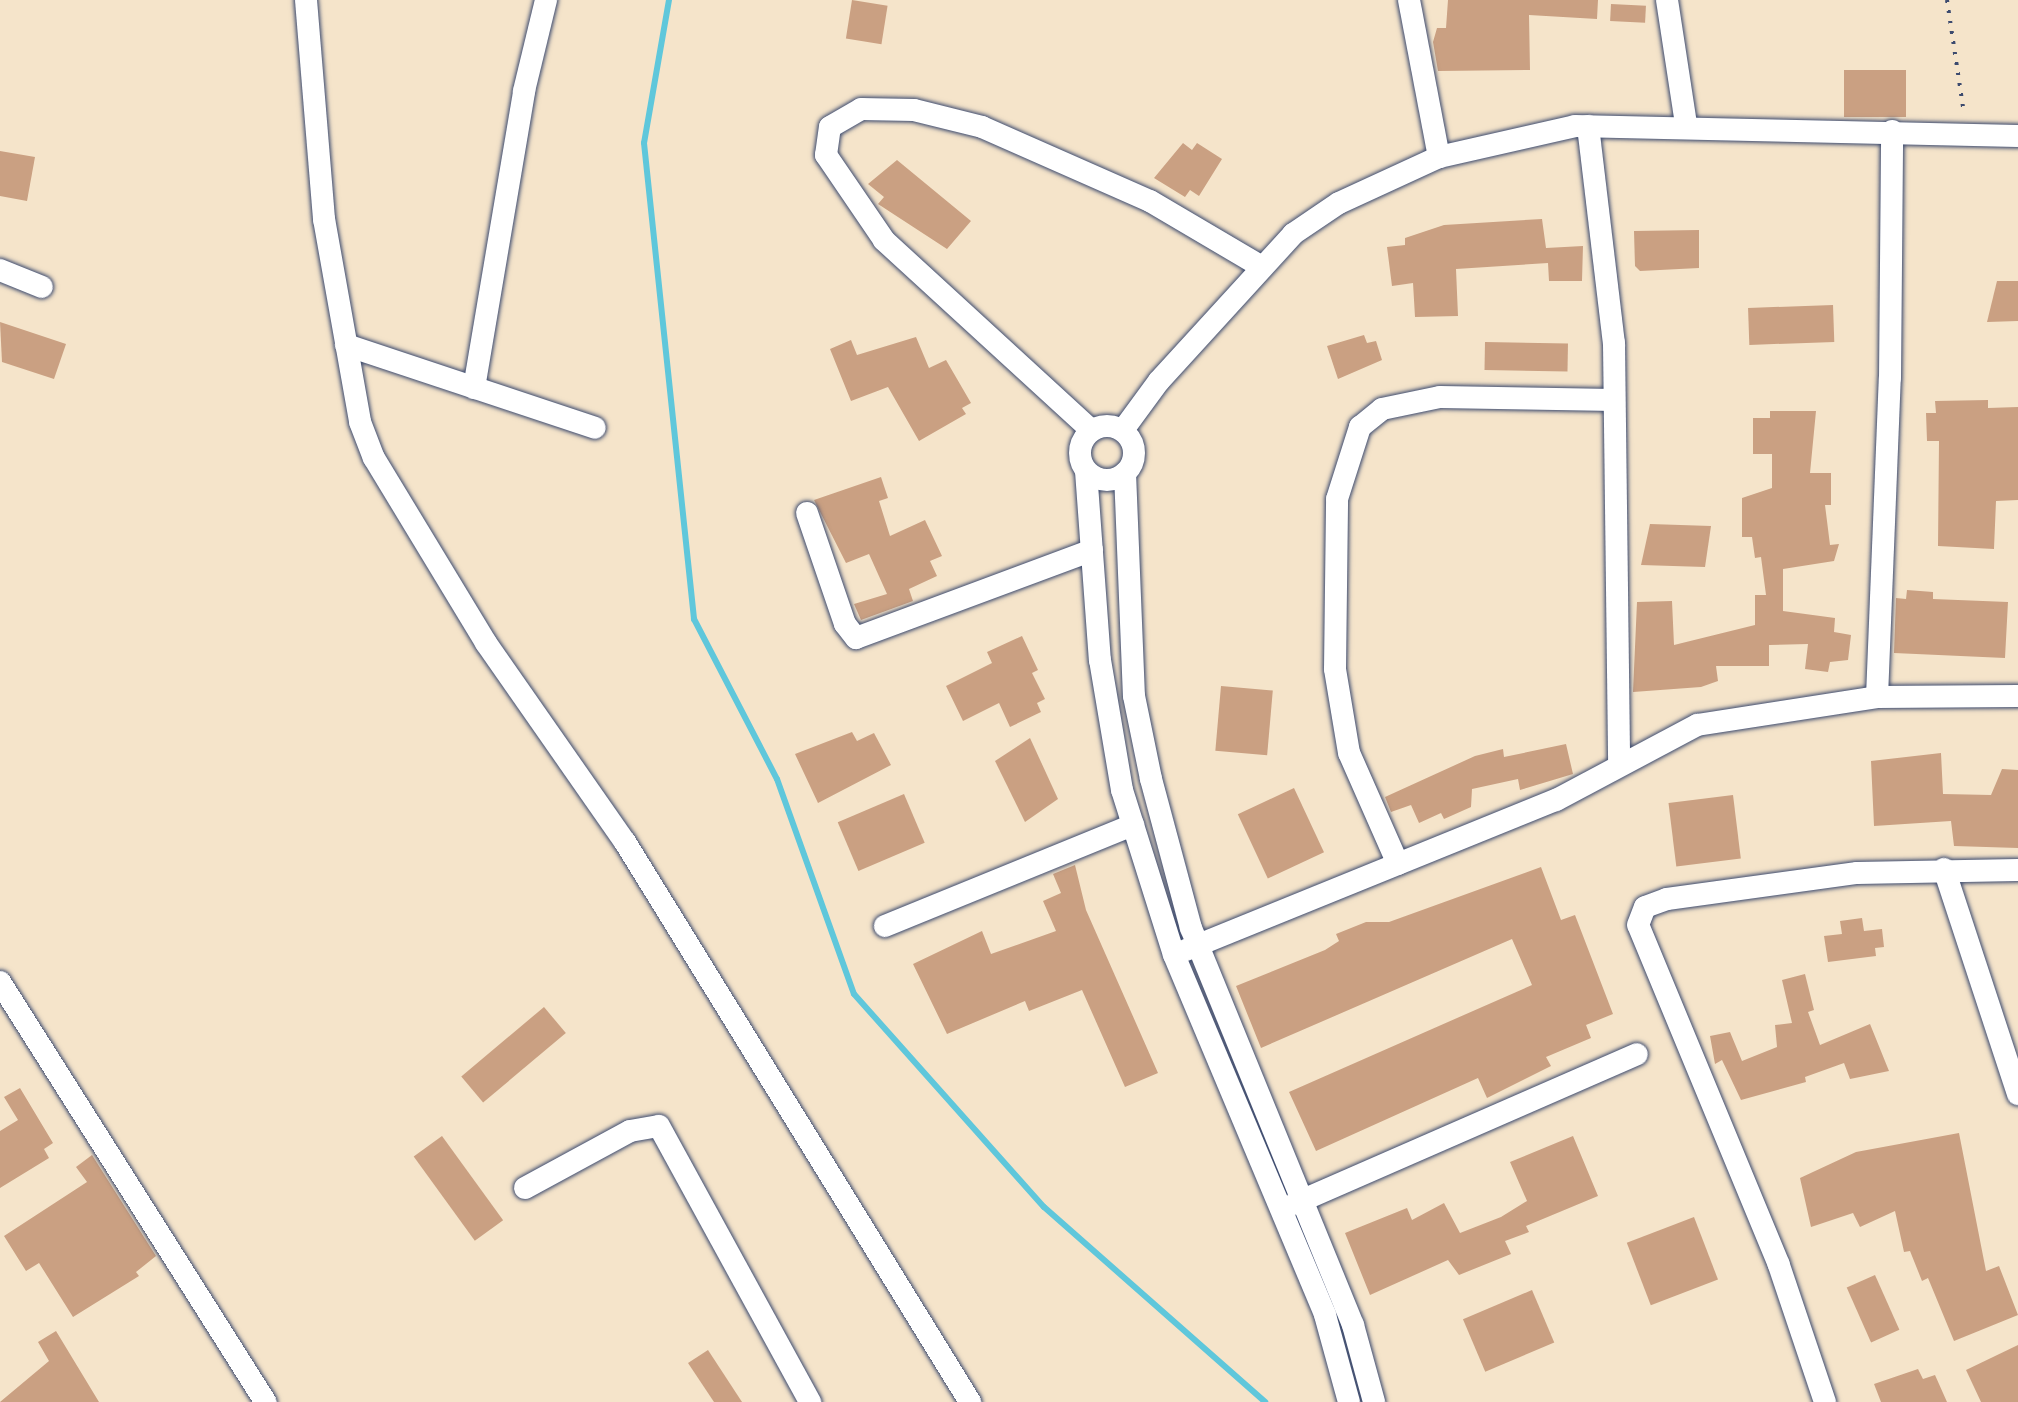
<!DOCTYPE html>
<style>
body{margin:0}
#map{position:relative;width:2018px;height:1402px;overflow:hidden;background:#f5e4ca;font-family:"IM FELL French Canon",serif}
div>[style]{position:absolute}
.stream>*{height:6px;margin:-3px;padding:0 3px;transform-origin:3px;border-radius:3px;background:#5fc7db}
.building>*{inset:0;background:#caa082;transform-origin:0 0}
.path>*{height:4px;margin-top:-2px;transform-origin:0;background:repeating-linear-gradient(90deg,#3c4a6e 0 2.5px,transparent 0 10.5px)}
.roads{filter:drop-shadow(0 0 2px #3c4a6e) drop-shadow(0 0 2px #3c4a6e)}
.minor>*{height:22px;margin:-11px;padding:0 11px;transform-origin:11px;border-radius:11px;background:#fff}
.minor>.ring{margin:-11px;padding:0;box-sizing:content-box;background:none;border:22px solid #fff;border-radius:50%}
span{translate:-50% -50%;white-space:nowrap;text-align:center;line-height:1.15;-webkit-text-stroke:9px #fcf5e5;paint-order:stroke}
</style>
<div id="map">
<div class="stream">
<i style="left:669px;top:0;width:145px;rotate:99.9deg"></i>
<i style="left:644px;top:143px;width:479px;rotate:84deg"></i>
<i style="left:694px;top:619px;width:180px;rotate:62.6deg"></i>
<i style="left:777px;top:779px;width:228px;rotate:70.3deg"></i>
<i style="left:854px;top:994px;width:285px;rotate:48.3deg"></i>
<i style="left:1044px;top:1207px;width:295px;rotate:41.4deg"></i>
</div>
<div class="building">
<i style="left:852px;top:0;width:36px;height:39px;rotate:9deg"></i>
<i style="clip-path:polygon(1448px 0,1598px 0,1597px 19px,1529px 15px,1530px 70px,1438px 71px,1433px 42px,1437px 28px,1446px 28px)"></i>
<i style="left:1611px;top:4px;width:35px;height:17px;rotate:3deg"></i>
<i style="left:1844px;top:70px;width:62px;height:47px"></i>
<i style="clip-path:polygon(1183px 143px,1192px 150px,1197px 143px,1222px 159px,1199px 196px,1190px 190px,1185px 197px,1154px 178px)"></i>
<i style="clip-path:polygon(0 151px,35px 157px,27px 201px,0 196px)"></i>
<i style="clip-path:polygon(897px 160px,971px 221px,947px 249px,878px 204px,884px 197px,868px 184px)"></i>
<i style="clip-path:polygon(1542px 219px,1546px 248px,1583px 246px,1582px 281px,1549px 281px,1548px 263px,1456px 269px,1458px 316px,1415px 317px,1413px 283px,1392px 286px,1387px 247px,1405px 245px,1405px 238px,1444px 225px)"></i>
<i style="clip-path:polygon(1699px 230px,1699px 268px,1640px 271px,1635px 266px,1634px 231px)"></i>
<i style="clip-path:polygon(1997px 281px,2018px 281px,2018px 321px,1987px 322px)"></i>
<i style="left:1833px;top:305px;width:37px;height:85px;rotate:88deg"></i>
<i style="clip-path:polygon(0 322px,66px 344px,54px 379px,2px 362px)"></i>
<i style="clip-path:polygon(1364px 335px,1367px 343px,1376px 341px,1382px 360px,1338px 379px,1327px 346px)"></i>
<i style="clip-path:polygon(916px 337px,929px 368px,946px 360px,971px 403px,962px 408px,966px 414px,919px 441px,888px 387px,851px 401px,830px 349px,851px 340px,857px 355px)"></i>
<i style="left:1485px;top:342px;width:83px;height:28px;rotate:1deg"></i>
<i style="clip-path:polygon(1988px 400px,1988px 408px,2018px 407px,2018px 500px,1996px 501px,1994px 549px,1938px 546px,1939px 441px,1927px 441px,1926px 413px,1936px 413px,1935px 401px)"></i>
<i style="clip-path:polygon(1770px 411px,1816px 411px,1810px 473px,1831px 473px,1831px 505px,1825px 505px,1830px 545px,1839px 544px,1834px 561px,1783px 569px,1783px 611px,1835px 618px,1834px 632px,1851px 635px,1848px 660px,1830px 662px,1828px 672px,1805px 669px,1808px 644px,1769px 645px,1769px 666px,1716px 666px,1718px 681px,1701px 687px,1633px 692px,1637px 602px,1672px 601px,1674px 645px,1755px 625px,1755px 595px,1766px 595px,1761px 557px,1755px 558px,1752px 537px,1742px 537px,1742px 498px,1772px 488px,1772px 454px,1753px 454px,1753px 418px,1770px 418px)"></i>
<i style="clip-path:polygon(881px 477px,888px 498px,879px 501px,890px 536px,925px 520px,942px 556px,930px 561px,937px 576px,909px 589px,913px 601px,861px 620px,854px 604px,887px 594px,869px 554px,846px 563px,814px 500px)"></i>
<i style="clip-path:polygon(1650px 524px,1711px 526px,1705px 567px,1641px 565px)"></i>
<i style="clip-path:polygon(1907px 590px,1933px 592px,1933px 599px,2008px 602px,2005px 658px,1894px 653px,1896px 598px,1906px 599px)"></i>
<i style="clip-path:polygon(1022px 636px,1038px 670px,1032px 673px,1045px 699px,1037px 703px,1041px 712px,1010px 727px,999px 703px,963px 721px,946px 686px,992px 663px,987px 652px)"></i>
<i style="left:1221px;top:686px;width:52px;height:65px;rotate:5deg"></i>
<i style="clip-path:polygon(852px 732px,857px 741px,874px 733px,891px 765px,818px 803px,795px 754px)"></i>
<i style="clip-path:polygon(1030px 738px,1058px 799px,1025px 822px,995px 761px)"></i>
<i style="clip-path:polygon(1566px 744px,1573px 774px,1520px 790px,1518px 779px,1472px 789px,1471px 807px,1444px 819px,1441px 813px,1419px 823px,1411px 805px,1391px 812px,1385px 797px,1475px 756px,1503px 749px,1504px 757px)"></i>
<i style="clip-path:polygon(1941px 753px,1943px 794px,1991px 795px,2002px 769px,2018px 770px,2018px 848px,1954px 846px,1951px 821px,1874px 826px,1871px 761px)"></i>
<i style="left:1294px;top:788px;width:71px;height:62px;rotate:65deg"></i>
<i style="left:904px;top:794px;width:53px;height:72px;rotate:67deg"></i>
<i style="left:1733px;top:795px;width:64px;height:65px;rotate:83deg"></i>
<i style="clip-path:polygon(1075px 865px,1086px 910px,1158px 1073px,1125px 1087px,1082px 990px,1029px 1011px,1025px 1001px,947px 1034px,913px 964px,982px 931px,991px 954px,1056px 931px,1043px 901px,1061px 893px,1053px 874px)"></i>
<i style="clip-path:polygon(1541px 867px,1561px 920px,1575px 915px,1613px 1014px,1586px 1025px,1591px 1038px,1546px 1057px,1551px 1066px,1487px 1098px,1478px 1078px,1316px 1151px,1289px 1092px,1532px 985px,1512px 939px,1261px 1048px,1236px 986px,1325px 950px,1339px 941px,1336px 934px,1366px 922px,1389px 922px)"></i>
<i style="clip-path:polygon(1862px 918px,1864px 931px,1882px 929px,1884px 947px,1875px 948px,1876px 956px,1828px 962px,1824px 936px,1842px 934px,1840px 921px)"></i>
<i style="clip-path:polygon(1805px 974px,1814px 1010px,1808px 1012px,1820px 1045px,1870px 1024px,1889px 1071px,1850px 1079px,1844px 1063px,1805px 1077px,1806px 1082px,1741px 1100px,1722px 1060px,1715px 1064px,1710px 1036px,1730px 1032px,1742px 1061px,1777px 1047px,1775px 1025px,1792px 1023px,1782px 980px)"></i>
<i style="left:544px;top:1007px;width:34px;height:108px;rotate:50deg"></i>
<i style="clip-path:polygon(20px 1088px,53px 1143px,44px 1149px,49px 1158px,0 1188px,0 1131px,18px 1120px,4px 1097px)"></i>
<i style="clip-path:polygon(1959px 1133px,1986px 1271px,1999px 1266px,2018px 1315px,1954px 1341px,1928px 1278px,1922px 1281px,1910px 1251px,1904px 1252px,1895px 1211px,1860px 1227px,1853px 1213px,1811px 1227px,1800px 1178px,1856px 1152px)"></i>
<i style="left:442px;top:1136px;width:104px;height:35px;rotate:54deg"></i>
<i style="clip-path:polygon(1573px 1136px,1598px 1196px,1526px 1226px,1529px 1232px,1505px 1241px,1511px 1254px,1459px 1275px,1448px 1260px,1370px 1295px,1345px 1233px,1407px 1208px,1412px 1220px,1444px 1203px,1460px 1233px,1501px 1217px,1527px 1201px,1510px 1162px)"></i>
<i style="clip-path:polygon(92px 1155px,156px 1256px,136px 1272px,139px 1276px,73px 1317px,39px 1263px,26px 1271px,4px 1236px,87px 1182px,76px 1167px)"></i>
<i style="left:1694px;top:1217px;width:67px;height:72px;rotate:69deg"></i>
<i style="left:1875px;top:1275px;width:60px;height:31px;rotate:66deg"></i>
<i style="left:1532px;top:1290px;width:57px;height:75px;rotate:67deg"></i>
<i style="clip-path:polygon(56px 1331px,99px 1402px,0 1402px,49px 1361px,38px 1342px)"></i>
<i style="clip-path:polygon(2018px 1345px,2018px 1402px,1981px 1402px,1966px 1370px)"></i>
<i style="clip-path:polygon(708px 1350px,742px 1402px,714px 1402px,688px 1363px)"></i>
<i style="clip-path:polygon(1918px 1369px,1923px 1379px,1935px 1375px,1947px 1402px,1881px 1402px,1874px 1384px)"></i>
</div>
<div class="path">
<i style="left:1947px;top:0;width:115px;rotate:81.5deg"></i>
</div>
<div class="roads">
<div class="minor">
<i style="left:306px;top:0;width:220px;rotate:85.3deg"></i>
<i style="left:324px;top:219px;width:206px;rotate:79.9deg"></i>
<i style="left:360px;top:422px;width:39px;rotate:69deg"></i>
<i style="left:374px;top:458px;width:216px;rotate:58.8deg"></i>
<i style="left:486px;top:643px;width:243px;rotate:55.1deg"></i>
<i style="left:625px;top:842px;width:658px;rotate:58.36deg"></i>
<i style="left:1409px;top:0;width:160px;rotate:79.2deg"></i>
<i style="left:1667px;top:0;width:125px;rotate:81.3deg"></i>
<i style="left:1588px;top:126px;width:219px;rotate:83.2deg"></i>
<i style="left:1614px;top:343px;width:421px;rotate:89.3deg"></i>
<i style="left:0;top:270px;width:45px;rotate:22deg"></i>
<i style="left:346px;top:345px;width:262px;rotate:18.4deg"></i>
<i style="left:474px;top:388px;width:301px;rotate:-80.4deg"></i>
<i style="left:524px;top:91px;width:94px;rotate:-76.4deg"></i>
<i class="ring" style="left:1080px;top:426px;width:32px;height:32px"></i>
<i style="left:1091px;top:430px;width:281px;rotate:-137.5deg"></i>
<i style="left:884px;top:240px;width:103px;rotate:-124.3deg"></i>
<i style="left:826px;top:155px;width:28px;rotate:-82deg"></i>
<i style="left:830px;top:127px;width:36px;rotate:-30deg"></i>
<i style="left:861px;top:109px;width:53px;rotate:1.1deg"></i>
<i style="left:914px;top:110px;width:70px;rotate:14deg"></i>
<i style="left:982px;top:127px;width:184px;rotate:23.8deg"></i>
<i style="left:1150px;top:201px;width:130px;rotate:30.5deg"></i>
<i style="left:1123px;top:430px;width:61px;rotate:-53.7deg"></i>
<i style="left:1159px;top:381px;width:199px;rotate:-47.6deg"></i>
<i style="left:1293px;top:234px;width:55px;rotate:-34deg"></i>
<i style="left:1339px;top:203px;width:110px;rotate:-24.7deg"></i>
<i style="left:1439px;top:157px;width:139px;rotate:-12.8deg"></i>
<i style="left:1575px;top:126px;width:443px;rotate:1.3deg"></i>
<i style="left:1086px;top:471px;width:190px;rotate:85.8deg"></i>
<i style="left:1100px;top:660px;width:132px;rotate:80.4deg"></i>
<i style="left:1122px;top:790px;width:173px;rotate:72.5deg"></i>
<i style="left:1174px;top:955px;width:390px;rotate:67.2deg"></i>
<i style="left:1325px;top:1315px;width:90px;rotate:74.6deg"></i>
<i style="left:1125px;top:473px;width:223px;rotate:87.7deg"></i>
<i style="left:1134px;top:696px;width:85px;rotate:78.4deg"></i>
<i style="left:1151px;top:779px;width:154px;rotate:75deg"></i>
<i style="left:1191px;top:928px;width:429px;rotate:67.8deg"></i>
<i style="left:1353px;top:1325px;width:80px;rotate:74.7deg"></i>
<i style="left:807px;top:513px;width:117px;rotate:71.1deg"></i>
<i style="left:845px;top:624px;width:18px;rotate:52deg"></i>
<i style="left:856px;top:638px;width:252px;rotate:-20.4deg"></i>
<i style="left:1877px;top:697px;width:319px;rotate:-87.7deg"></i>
<i style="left:1890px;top:378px;width:247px;rotate:-89.5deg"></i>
<i style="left:1398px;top:864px;width:121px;rotate:-113.8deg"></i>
<i style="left:1349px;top:753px;width:85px;rotate:-99.5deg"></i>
<i style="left:1335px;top:669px;width:170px;rotate:-89.3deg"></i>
<i style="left:1337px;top:499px;width:76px;rotate:-72.3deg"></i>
<i style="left:1360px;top:427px;width:28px;rotate:-39deg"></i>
<i style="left:1382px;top:409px;width:59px;rotate:-11.7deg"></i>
<i style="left:1440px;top:397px;width:174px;rotate:1deg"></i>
<i style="left:1944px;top:869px;width:237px;rotate:71.8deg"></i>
<i style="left:885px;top:926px;width:268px;rotate:-22.2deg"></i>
<i style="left:1186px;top:950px;width:399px;rotate:-22.1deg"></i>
<i style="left:1556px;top:800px;width:160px;rotate:-28deg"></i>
<i style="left:1697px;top:725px;width:182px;rotate:-8.8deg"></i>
<i style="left:1877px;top:697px;width:141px;rotate:-0.4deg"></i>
<i style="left:0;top:982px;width:497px;rotate:57.7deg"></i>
<i style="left:525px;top:1188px;width:119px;rotate:-28.5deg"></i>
<i style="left:630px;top:1131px;width:29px;rotate:-10deg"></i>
<i style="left:659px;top:1126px;width:315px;rotate:61.3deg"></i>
<i style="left:1294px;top:1204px;width:374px;rotate:-23.6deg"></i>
<i style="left:1825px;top:1402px;width:145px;rotate:-108.6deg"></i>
<i style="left:1779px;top:1265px;width:368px;rotate:-112.5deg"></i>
<i style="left:1638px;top:925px;width:19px;rotate:-69deg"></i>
<i style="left:1645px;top:907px;width:23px;rotate:-20deg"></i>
<i style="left:1667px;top:899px;width:192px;rotate:-7.8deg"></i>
<i style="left:1857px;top:873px;width:161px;rotate:-1.1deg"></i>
</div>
</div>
</div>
